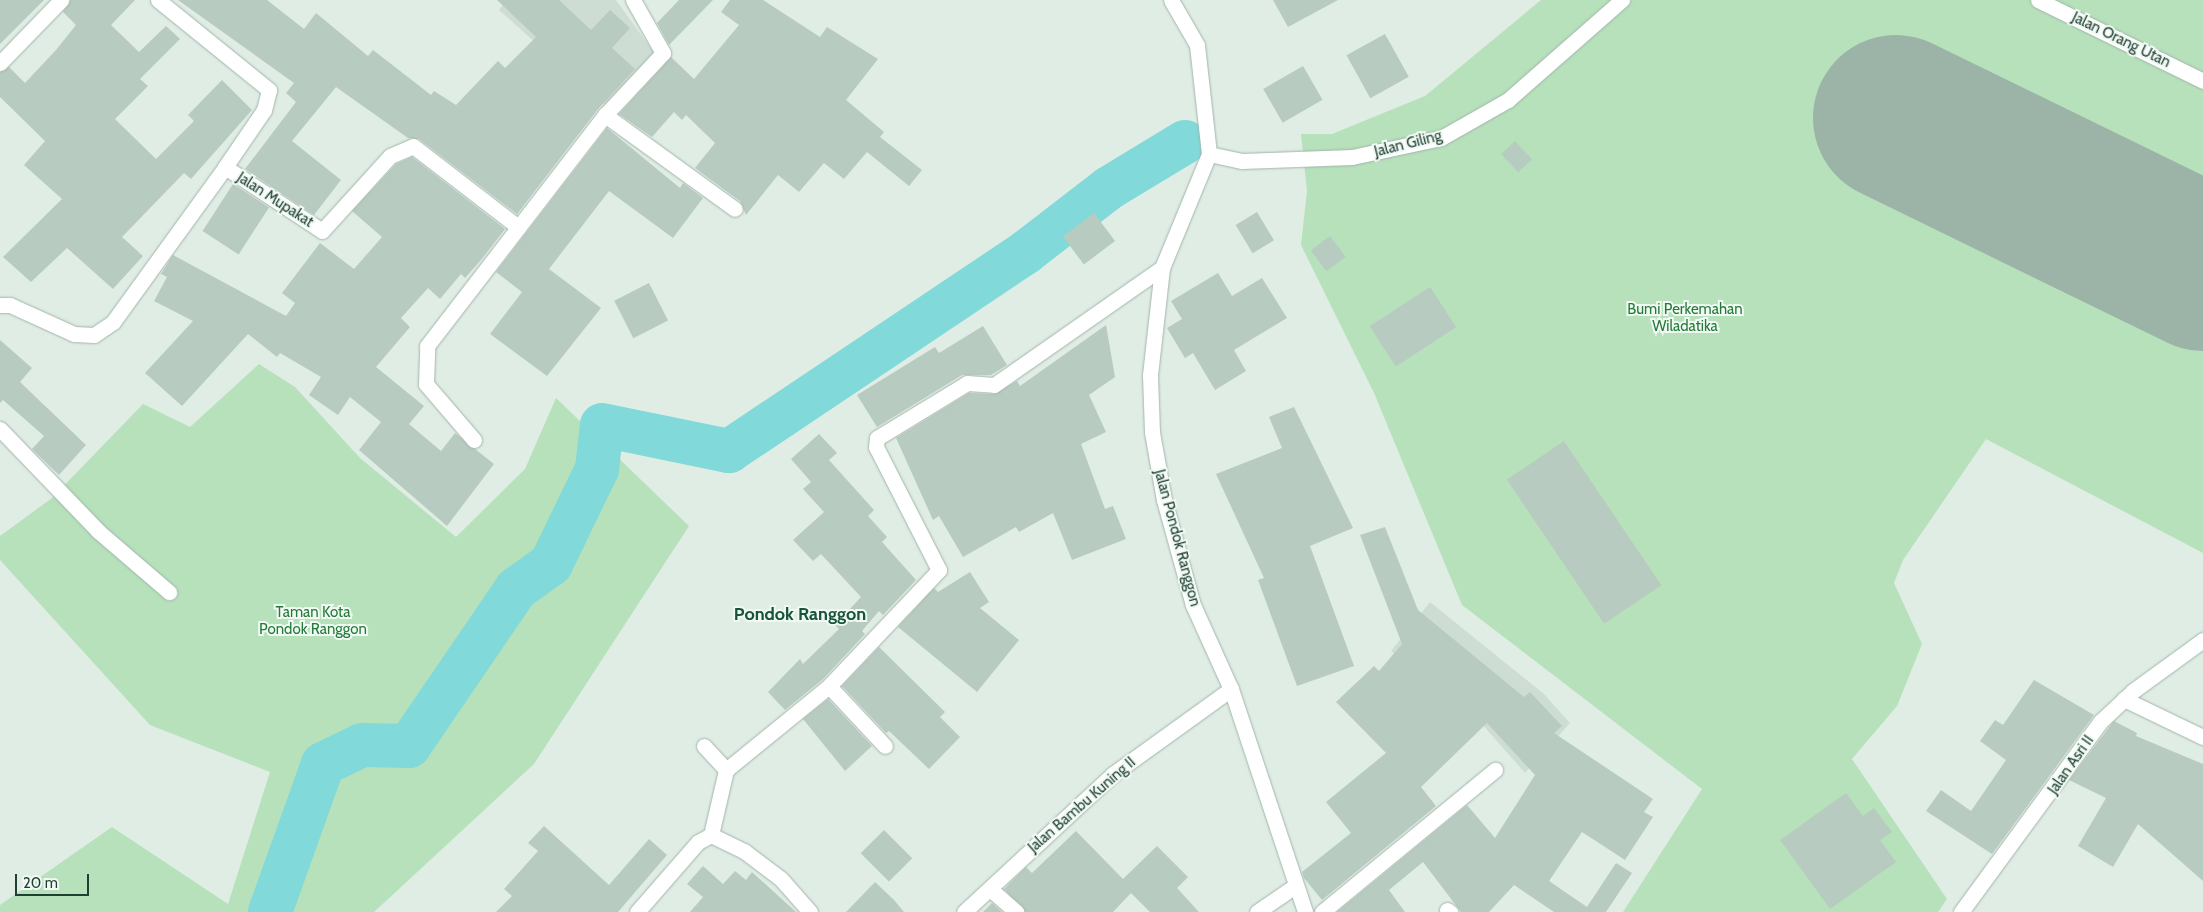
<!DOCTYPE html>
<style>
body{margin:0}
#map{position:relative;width:2203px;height:912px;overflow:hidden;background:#e0ede5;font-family:Cabin,sans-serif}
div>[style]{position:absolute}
.built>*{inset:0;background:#ceddd4}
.green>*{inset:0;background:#b6e1bb}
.river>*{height:44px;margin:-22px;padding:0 22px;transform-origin:22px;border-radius:22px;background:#81d9d9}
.runway>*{height:166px;margin:-83px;padding:0 83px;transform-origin:83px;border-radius:83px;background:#9cb4a8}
.building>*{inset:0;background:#b8cbc0;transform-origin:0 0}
.roads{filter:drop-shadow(0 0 1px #a2b5ab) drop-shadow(0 0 1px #a2b5ab)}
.minor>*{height:15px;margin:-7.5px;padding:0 7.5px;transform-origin:7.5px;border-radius:7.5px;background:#fff}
span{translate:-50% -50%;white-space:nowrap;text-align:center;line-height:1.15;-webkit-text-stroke:4px #f1f9f4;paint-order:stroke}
.street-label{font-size:15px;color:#1e3f31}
.park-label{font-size:15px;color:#247b38}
.quarter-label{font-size:18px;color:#18543c;font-weight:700}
.scale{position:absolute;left:15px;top:874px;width:74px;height:22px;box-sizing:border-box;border:2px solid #1e3f31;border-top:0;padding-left:6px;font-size:15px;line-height:18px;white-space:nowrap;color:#1e3f31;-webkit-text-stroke:4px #f1f9f4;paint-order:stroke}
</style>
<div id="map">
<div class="built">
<i style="clip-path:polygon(507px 0,616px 0,655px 54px,606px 106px,499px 10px)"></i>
<i style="clip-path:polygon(1430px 602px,1544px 694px,1570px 723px,1525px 773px,1480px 722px,1391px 651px)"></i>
</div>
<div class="green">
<i style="clip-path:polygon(1541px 0,2203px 0,2203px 553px,1986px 439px,1903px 560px,1894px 583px,1922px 644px,1897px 706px,1852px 759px,1947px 899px,1938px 912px,1623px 912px,1702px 789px,1462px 605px,1374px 393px,1301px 245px,1307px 191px,1301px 134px,1332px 134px,1425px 96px)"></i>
<i style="clip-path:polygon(259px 364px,295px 387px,360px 458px,456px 537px,525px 469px,556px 398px,689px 526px,534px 764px,374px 912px,0 912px,0 905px,112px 827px,228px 904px,270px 772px,150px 725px,0 560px,0 536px,52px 498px,143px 404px,190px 427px)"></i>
</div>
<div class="river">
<i style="left:270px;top:912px;width:157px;rotate:-70.3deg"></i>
<i style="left:323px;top:764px;width:43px;rotate:-26deg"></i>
<i style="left:362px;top:745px;width:47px;rotate:1.2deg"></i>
<i style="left:409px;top:746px;width:190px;rotate:-55.7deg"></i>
<i style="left:516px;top:589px;width:43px;rotate:-35.5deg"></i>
<i style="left:551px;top:564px;width:106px;rotate:-64.2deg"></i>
<i style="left:597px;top:469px;width:44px;rotate:-83.5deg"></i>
<i style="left:602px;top:425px;width:130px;rotate:11.6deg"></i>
<i style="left:729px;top:451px;width:358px;rotate:-33.8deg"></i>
<i style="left:1026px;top:252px;width:105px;rotate:-37.6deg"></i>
<i style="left:1109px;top:188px;width:89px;rotate:-31.2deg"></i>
</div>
<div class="runway">
<i style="left:1896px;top:118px;width:342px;rotate:26deg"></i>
</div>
<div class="building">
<i style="clip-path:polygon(0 0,44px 0,0 44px)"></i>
<i style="clip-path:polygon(70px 0,135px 0,111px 25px,139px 52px,166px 26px,180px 39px,140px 79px,148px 86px,115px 119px,156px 159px,194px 121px,188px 115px,222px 80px,252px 110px,191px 179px,184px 173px,122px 237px,143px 256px,113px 289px,67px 248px,31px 282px,3px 257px,62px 199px,24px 165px,45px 141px,0 97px,0 72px,9px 67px,25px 83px,56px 50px,76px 25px,63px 12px)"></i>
<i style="clip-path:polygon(178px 0,267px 0,304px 29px,316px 13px,368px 56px,373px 50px,431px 95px,434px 91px,456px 105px,498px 61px,505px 68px,536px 37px,497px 0,559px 0,591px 30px,610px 10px,630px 28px,612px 48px,635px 69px,598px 109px,517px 214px,419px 139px,408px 138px,336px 87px,292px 141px,341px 180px,314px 215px,245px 169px,296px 102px,286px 93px,294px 83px)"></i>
<i style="clip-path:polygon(679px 0,713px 0,669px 45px,657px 23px)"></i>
<i style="clip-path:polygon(730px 0,763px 0,820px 37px,827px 27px,878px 59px,846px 100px,884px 132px,880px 137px,922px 170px,909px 186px,867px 152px,844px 179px,824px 163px,799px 192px,778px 175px,746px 215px,740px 201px,695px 168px,715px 143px,686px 115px,682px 120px,674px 112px,652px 137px,619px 114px,671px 57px,694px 79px,739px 25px,721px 12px)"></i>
<i style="clip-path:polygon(1273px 0,1338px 0,1288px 27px)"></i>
<i style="left:1385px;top:34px;width:49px;height:44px;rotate:61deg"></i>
<i style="left:1303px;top:66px;width:39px;height:46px;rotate:60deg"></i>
<i style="clip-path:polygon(607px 128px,680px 188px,683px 183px,703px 198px,673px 238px,609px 191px,549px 269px,601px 308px,547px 376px,490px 334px,522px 292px,496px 272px)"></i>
<i style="left:1515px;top:141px;width:25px;height:19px;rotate:47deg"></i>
<i style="clip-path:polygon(412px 157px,505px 229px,481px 260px,465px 278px,461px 274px,440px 299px,428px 288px,401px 318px,410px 327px,376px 367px,424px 406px,409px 424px,441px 451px,455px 433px,494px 464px,447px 526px,359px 450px,381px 422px,350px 397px,338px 415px,309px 395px,321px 377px,280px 353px,277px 357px,248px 334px,182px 406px,145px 373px,193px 321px,154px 301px,167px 277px,161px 274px,173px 255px,286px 316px,295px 303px,282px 293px,320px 243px,354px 269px,382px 237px,352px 211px,396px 164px)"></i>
<i style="left:233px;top:184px;width:43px;height:56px;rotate:33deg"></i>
<i style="left:1257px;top:212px;width:33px;height:25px;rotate:59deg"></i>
<i style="left:1094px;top:213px;width:35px;height:39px;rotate:53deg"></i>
<i style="left:1330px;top:236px;width:26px;height:24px;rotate:53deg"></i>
<i style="clip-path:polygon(1218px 273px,1232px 296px,1262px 278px,1287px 318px,1234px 350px,1246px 371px,1215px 390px,1193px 353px,1185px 358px,1167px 328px,1182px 319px,1171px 301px)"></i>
<i style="left:649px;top:283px;width:42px;height:39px;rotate:63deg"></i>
<i style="left:1430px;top:287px;width:48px;height:72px;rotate:57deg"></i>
<i style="clip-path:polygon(1106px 325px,1115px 377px,1089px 395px,1106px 432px,1081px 444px,1105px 509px,1113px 506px,1126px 539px,1072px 560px,1053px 513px,1019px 532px,1016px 527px,963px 557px,939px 516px,933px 520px,896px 438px,969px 393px,994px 394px,1017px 381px,1020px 386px)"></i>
<i style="clip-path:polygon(983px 326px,1007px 365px,991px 375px,962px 375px,877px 427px,857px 395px,935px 347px,939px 353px)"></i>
<i style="clip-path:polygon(0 340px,32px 368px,20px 382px,86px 445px,59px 475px,32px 449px,44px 436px,3px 400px,0 403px)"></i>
<i style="clip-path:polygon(1294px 407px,1353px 528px,1310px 546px,1354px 666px,1297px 686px,1258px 580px,1264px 578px,1216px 474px,1282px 448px,1269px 417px)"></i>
<i style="clip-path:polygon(819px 434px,837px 453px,829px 460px,874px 510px,868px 516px,887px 537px,882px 542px,916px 580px,883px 615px,879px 611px,862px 631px,865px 634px,823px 679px,785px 710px,768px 692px,800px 659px,803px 664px,839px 629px,835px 625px,861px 597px,821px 554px,813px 561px,793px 540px,824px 512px,803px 489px,811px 482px,791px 459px)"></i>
<i style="left:1564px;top:441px;width:174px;height:69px;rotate:56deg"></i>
<i style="clip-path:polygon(1385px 527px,1418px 610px,1524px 697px,1530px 692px,1562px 726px,1554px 733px,1653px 799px,1644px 812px,1653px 817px,1625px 860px,1582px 832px,1549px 881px,1587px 907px,1616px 863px,1632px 873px,1606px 912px,1554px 912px,1514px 885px,1489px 912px,1461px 912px,1423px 862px,1389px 890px,1405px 912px,1337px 912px,1467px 805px,1495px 838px,1535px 775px,1487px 723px,1421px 787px,1436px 806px,1322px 900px,1304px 878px,1302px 872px,1351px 833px,1326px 802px,1386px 753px,1336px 702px,1374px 666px,1379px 671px,1402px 644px,1360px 535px)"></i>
<i style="clip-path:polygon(970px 572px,989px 602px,980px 608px,1019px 640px,977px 692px,898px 627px,934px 588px,938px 592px)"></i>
<i style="clip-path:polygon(879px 647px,945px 712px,940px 717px,960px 737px,929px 769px,889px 731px,886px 733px,842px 686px)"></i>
<i style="clip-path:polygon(2034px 680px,2094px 715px,1992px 854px,1926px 811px,1941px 790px,1971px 811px,2006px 760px,1980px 741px,1995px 720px,2003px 725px)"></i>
<i style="clip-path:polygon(828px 699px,872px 746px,845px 771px,803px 719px)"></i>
<i style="clip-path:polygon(2114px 721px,2137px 733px,2136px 736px,2203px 764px,2203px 881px,2138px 824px,2113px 867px,2078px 846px,2106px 798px,2069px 780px)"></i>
<i style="clip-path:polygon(1846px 793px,1863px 816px,1874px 808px,1892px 832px,1880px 840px,1896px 862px,1830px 909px,1780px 840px)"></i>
<i style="clip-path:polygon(544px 826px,609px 885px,649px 839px,667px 855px,618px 912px,496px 912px,512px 896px,504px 889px,538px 851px,528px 843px)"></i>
<i style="left:884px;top:830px;width:40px;height:33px;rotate:45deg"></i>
<i style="clip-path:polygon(1076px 831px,1123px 879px,1157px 846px,1188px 877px,1177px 888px,1199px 912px,1150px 912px,1131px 893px,1113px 912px,1025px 912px,1004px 889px,1026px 867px,1032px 873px)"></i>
<i style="clip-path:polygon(703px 866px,723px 884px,735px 871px,746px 880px,752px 872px,796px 912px,690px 912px,703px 897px,687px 884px)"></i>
<i style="clip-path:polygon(875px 882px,894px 900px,904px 912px,846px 912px)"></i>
<i style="clip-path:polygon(992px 903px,1002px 912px,983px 912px)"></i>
</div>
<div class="roads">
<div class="minor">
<i style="left:158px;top:0;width:143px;rotate:39deg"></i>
<i style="left:269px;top:90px;width:21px;rotate:104deg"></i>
<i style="left:264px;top:110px;width:69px;rotate:124.4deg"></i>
<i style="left:1171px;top:0;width:52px;rotate:60deg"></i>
<i style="left:1197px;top:45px;width:110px;rotate:83.7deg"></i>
<i style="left:1209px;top:154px;width:123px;rotate:112.4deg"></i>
<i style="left:1162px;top:268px;width:108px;rotate:96.4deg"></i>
<i style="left:1150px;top:375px;width:57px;rotate:88deg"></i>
<i style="left:1152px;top:432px;width:69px;rotate:80deg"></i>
<i style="left:1164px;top:500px;width:109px;rotate:74.6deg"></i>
<i style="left:1193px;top:605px;width:92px;rotate:65.7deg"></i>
<i style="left:1231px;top:689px;width:235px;rotate:71.6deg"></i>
<i style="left:2038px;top:0;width:184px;rotate:26.1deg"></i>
<i style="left:0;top:63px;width:88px;rotate:-45.9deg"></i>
<i style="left:605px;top:115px;width:160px;rotate:35.9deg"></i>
<i style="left:1209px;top:154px;width:34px;rotate:12deg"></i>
<i style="left:1242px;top:161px;width:110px;rotate:-2.1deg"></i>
<i style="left:1352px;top:157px;width:91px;rotate:-12.1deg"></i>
<i style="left:1441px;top:138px;width:77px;rotate:-29.6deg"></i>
<i style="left:1508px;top:100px;width:152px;rotate:-41.3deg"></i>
<i style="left:0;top:305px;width:10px"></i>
<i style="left:10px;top:305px;width:70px;rotate:24.4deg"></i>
<i style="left:74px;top:334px;width:20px;rotate:3deg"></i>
<i style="left:94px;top:335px;width:23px;rotate:-34deg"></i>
<i style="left:113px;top:322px;width:191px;rotate:-54.1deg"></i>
<i style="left:225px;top:167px;width:116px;rotate:33.4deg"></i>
<i style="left:322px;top:231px;width:101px;rotate:-47.8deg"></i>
<i style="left:390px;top:156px;width:25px;rotate:-23deg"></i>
<i style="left:413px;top:146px;width:133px;rotate:37.6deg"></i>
<i style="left:0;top:429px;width:141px;rotate:46.1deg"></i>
<i style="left:98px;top:531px;width:94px;rotate:40.7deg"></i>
<i style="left:474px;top:440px;width:74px;rotate:-130.6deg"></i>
<i style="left:426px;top:384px;width:38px;rotate:-88deg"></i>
<i style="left:427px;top:346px;width:292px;rotate:-52.4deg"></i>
<i style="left:605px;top:115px;width:85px;rotate:-46.9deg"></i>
<i style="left:663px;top:53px;width:61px;rotate:-119.5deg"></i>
<i style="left:829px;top:686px;width:82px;rotate:47deg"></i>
<i style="left:2124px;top:699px;width:88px;rotate:25.7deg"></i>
<i style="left:704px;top:746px;width:33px;rotate:47deg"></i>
<i style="left:711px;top:835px;width:67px;rotate:-77deg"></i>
<i style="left:726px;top:770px;width:133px;rotate:-39.2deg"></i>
<i style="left:829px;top:686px;width:160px;rotate:-46.5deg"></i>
<i style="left:939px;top:570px;width:138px;rotate:-117.1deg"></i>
<i style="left:876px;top:447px;width:9px;rotate:-84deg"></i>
<i style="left:877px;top:438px;width:105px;rotate:-31.4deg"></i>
<i style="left:967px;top:383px;width:27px;rotate:4deg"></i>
<i style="left:994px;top:385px;width:205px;rotate:-34.9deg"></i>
<i style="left:990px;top:889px;width:35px;rotate:41deg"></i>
<i style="left:1447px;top:910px;width:4px;rotate:34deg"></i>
<i style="left:637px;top:912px;width:93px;rotate:-48.9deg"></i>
<i style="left:698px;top:842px;width:15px;rotate:-28deg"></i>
<i style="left:711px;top:835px;width:37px;rotate:26deg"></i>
<i style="left:744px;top:851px;width:46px;rotate:37.1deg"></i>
<i style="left:781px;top:879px;width:44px;rotate:48.7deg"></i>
<i style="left:964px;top:912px;width:203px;rotate:-42.8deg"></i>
<i style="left:1113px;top:774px;width:145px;rotate:-35.8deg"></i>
<i style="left:1257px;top:912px;width:46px;rotate:-34.4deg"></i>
<i style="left:1322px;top:912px;width:224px;rotate:-39.4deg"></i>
<i style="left:1961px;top:912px;width:237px;rotate:-53.8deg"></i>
<i style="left:2101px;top:721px;width:44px;rotate:-43.2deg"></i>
<i style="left:2133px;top:691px;width:87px;rotate:-36.1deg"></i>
</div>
</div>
<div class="street-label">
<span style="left:2121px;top:40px;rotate:26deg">Jalan Orang Utan</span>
<span style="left:1408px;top:144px;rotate:-14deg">Jalan Giling</span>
<span style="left:275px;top:200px;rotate:33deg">Jalan Mupakat</span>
<span style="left:1177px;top:538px;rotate:75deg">Jalan Pondok Ranggon</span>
<span style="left:2071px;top:765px;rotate:-55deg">Jalan Asri II</span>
<span style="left:1082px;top:805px;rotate:-41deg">Jalan Bambu Kuning II</span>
</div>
<div class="park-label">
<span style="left:1685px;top:318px">Bumi Perkemahan<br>Wiladatika</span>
<span style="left:313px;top:621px">Taman Kota<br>Pondok Ranggon</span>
</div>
<div class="quarter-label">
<span style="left:800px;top:614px">Pondok Ranggon</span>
</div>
<div class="scale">20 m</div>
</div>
